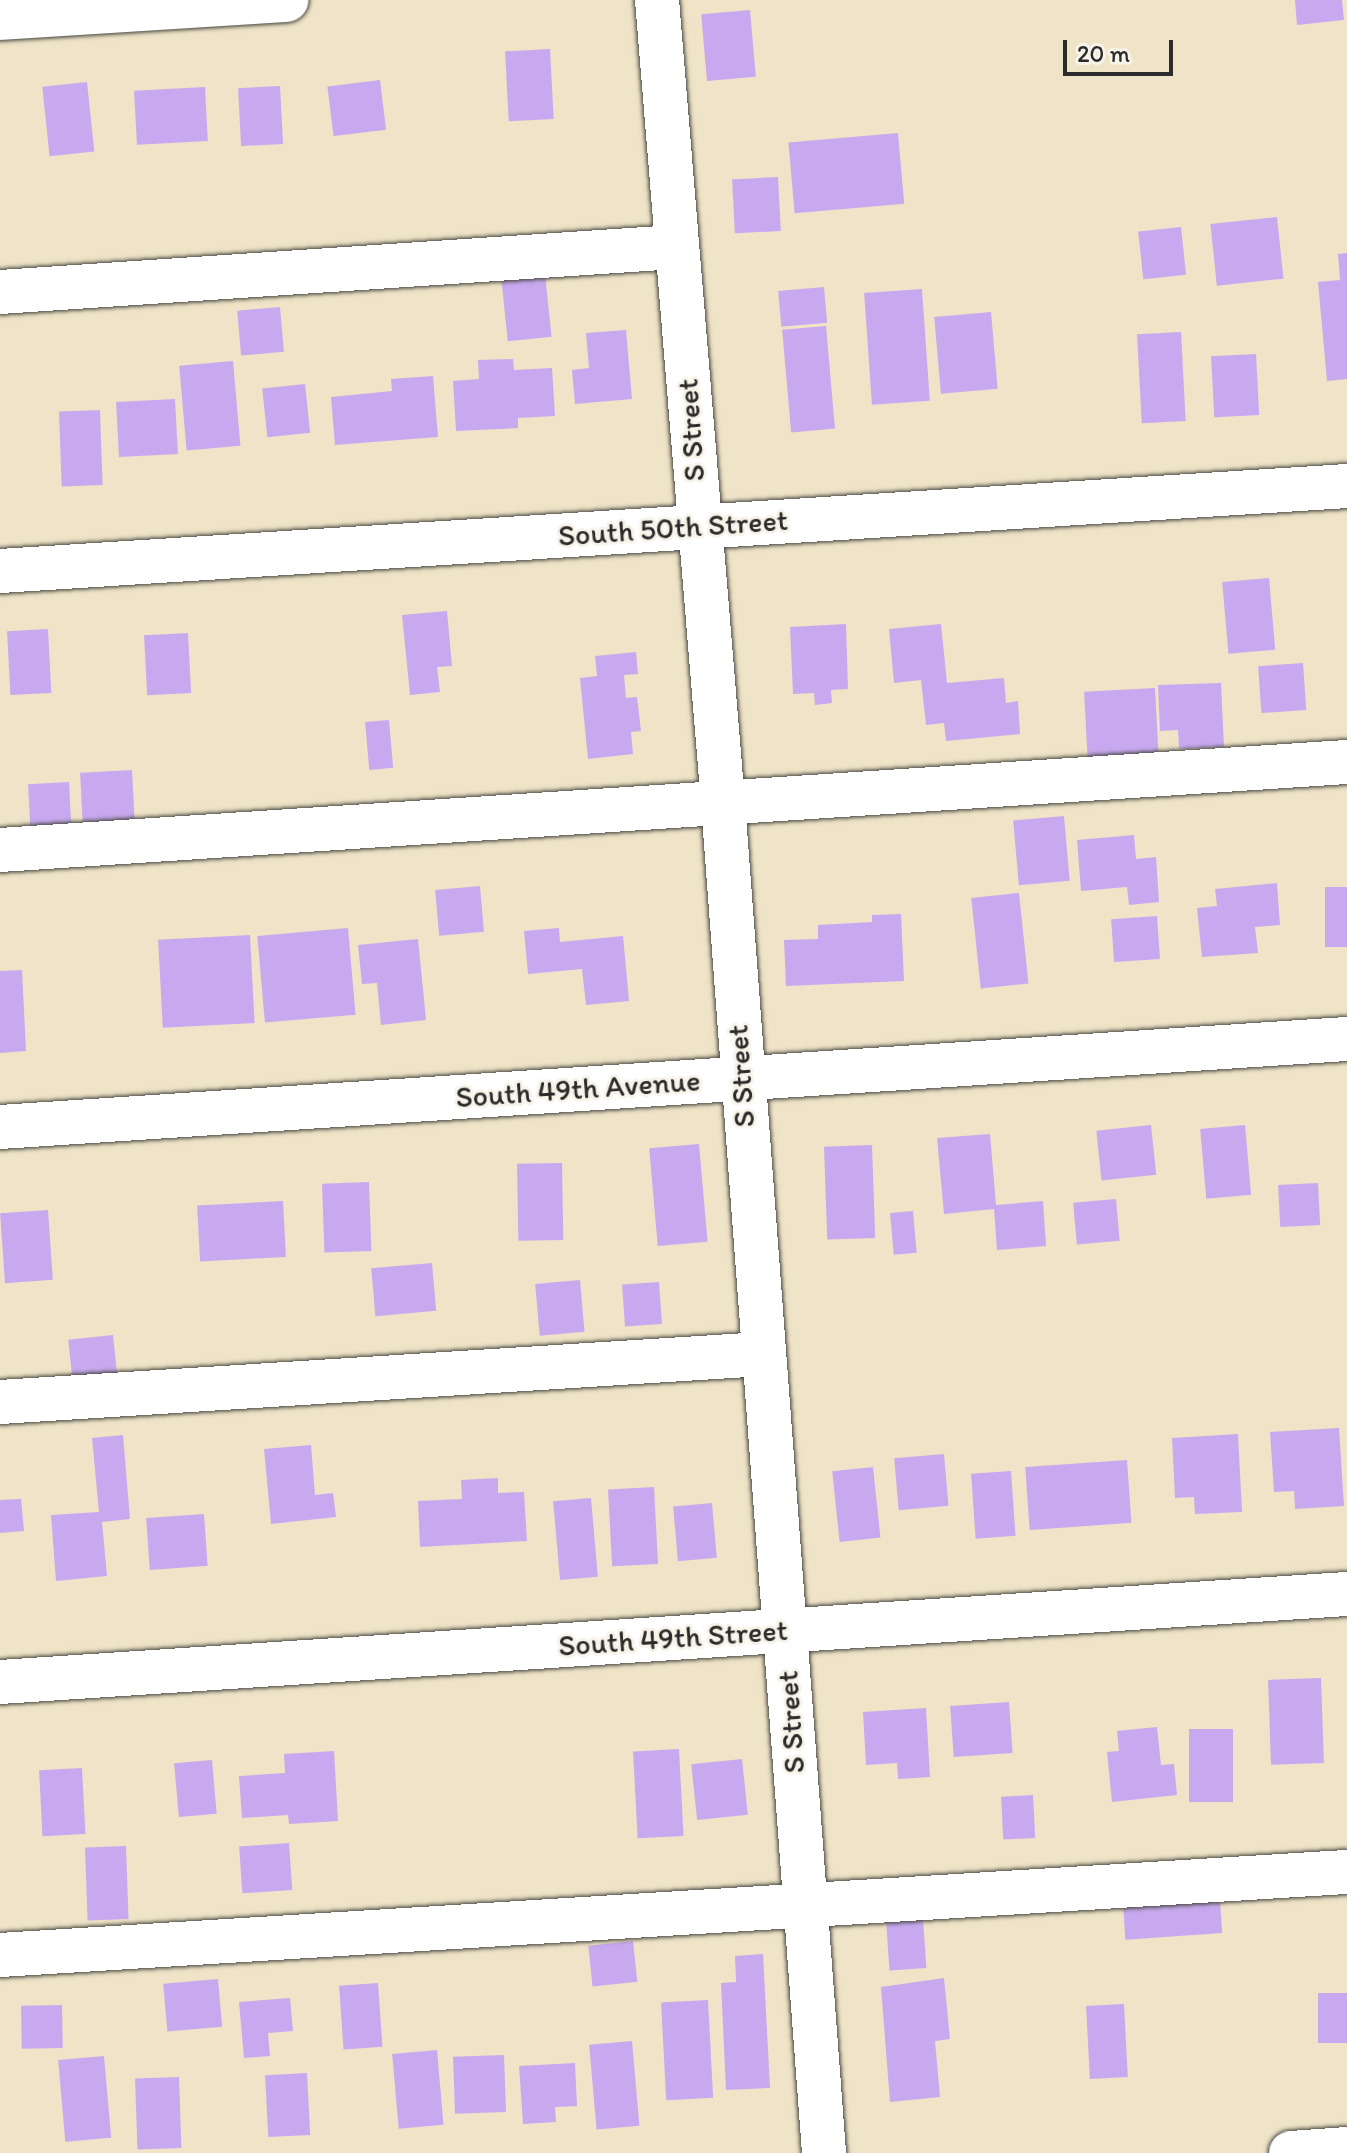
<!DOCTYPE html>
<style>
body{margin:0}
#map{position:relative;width:1347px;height:2153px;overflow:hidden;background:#efe4c7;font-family:Itim,sans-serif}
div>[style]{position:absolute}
.building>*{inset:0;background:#c8a9ef;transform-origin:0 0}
.roads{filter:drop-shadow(0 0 2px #484742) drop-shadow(0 0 2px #484742)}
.minor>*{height:44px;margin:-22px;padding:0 22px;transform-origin:22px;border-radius:22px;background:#fff}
span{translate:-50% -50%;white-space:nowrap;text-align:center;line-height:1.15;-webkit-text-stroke:6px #f7f3e8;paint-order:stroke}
.street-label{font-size:30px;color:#2b2b2b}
.scale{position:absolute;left:1063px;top:40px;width:110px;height:36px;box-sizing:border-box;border:4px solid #2b2b2b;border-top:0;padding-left:10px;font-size:24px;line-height:28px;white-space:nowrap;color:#2b2b2b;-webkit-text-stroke:6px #f7f3e8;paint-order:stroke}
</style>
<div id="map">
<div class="building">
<i style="clip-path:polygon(1295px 0,1342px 0,1344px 20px,1297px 25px)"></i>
<i style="left:750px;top:10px;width:67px;height:49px;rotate:85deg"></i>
<i style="left:550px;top:49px;width:70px;height:45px;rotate:87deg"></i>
<i style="left:380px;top:80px;width:50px;height:53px;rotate:83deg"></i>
<i style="left:87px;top:82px;width:70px;height:45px;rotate:84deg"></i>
<i style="left:280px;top:86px;width:58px;height:42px;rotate:87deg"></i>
<i style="left:205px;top:87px;width:54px;height:71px;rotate:87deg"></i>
<i style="left:898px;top:133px;width:71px;height:110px;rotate:85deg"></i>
<i style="left:778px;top:177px;width:54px;height:46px;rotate:87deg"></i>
<i style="left:1277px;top:217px;width:62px;height:67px;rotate:84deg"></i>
<i style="left:1181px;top:227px;width:48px;height:43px;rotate:84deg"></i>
<i style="clip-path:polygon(1347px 253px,1347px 379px,1327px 381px,1318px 282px,1340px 280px,1338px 254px)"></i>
<i style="left:545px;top:274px;width:63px;height:44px;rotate:84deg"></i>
<i style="left:824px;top:287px;width:36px;height:46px;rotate:85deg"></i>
<i style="left:922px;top:289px;width:112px;height:58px;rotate:86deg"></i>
<i style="left:280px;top:307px;width:45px;height:43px;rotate:85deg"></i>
<i style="left:991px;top:312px;width:77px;height:57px;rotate:85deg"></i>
<i style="left:826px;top:326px;width:103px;height:44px;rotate:85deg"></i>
<i style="clip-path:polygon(626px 330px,632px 399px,575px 404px,572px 370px,589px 368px,586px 333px)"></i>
<i style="left:1181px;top:332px;width:89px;height:44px;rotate:87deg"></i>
<i style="left:1256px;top:354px;width:61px;height:45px;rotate:87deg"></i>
<i style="clip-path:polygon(513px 359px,514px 370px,552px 368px,555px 416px,518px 418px,518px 428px,456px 431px,453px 381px,479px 379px,478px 360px)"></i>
<i style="left:233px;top:361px;width:85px;height:54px;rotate:85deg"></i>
<i style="clip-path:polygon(433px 376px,438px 437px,335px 445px,331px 397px,392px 391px,391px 379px)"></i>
<i style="left:305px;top:384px;width:49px;height:43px;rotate:84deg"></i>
<i style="left:175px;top:399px;width:55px;height:59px;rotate:87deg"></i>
<i style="left:100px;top:410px;width:75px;height:41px;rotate:88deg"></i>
<i style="left:1269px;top:578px;width:72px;height:47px;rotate:85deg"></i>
<i style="clip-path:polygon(447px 611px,452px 666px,437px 667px,440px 692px,410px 695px,402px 615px)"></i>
<i style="clip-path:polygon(846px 624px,848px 689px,831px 690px,832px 703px,815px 705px,814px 693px,793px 694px,790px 627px)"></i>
<i style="clip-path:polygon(941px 624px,947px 683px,1004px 678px,1006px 703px,1018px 701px,1020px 734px,946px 741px,944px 723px,926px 725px,921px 680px,894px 683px,889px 629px)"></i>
<i style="left:48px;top:629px;width:64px;height:41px;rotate:87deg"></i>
<i style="left:188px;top:633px;width:60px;height:44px;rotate:87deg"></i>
<i style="clip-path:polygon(636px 652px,638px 674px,624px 675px,626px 698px,637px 697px,641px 731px,631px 732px,633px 754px,588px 759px,580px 678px,597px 676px,595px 656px)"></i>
<i style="left:1303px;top:663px;width:47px;height:45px;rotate:86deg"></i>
<i style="clip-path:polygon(1221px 683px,1224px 747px,1179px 749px,1178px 730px,1160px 731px,1158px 685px)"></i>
<i style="left:1155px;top:688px;width:67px;height:71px;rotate:87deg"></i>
<i style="left:389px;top:720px;width:48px;height:24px;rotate:85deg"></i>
<i style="left:132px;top:770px;width:52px;height:52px;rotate:87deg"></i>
<i style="left:69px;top:782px;width:44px;height:41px;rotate:87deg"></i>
<i style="left:1064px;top:816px;width:65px;height:51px;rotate:85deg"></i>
<i style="clip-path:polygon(1134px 835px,1136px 859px,1156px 857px,1159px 902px,1129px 905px,1127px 887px,1081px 891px,1077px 840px)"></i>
<i style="clip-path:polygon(1277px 883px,1280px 925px,1255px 927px,1258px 953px,1202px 957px,1197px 908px,1217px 906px,1215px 889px)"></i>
<i style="left:480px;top:886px;width:46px;height:45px;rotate:85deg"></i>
<i style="left:1347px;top:887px;width:60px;height:22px;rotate:90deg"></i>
<i style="left:1019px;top:893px;width:91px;height:48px;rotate:84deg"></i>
<i style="clip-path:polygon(901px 914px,904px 981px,786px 986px,784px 940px,818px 939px,818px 925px,872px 922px,872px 915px)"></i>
<i style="left:1157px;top:916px;width:43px;height:46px;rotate:86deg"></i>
<i style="left:348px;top:928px;width:87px;height:91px;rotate:85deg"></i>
<i style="clip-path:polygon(559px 928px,560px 942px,623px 936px,629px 1001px,586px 1005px,582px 969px,528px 974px,524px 931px)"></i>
<i style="left:250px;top:935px;width:88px;height:92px;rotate:87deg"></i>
<i style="clip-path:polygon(418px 939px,426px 1020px,381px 1025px,377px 983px,362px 984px,358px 945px)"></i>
<i style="clip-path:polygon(22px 970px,26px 1051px,0 1053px,0 971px)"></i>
<i style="left:1151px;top:1125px;width:50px;height:55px;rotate:84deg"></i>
<i style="left:1245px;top:1125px;width:70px;height:45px;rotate:85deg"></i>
<i style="clip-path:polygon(990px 1134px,996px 1205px,1043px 1201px,1046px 1246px,997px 1250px,994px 1209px,944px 1214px,937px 1138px)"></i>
<i style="left:699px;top:1144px;width:98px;height:50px;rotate:85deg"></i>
<i style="left:872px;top:1145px;width:93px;height:48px;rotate:88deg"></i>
<i style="left:562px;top:1163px;width:77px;height:45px;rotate:89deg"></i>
<i style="left:369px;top:1182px;width:69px;height:47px;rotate:88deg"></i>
<i style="left:1318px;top:1183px;width:42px;height:40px;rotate:87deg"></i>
<i style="left:1116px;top:1199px;width:42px;height:43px;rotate:85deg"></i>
<i style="left:283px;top:1201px;width:56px;height:86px;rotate:87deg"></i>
<i style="left:48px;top:1210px;width:70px;height:48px;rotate:86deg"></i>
<i style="left:913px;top:1211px;width:42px;height:23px;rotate:85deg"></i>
<i style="left:432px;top:1263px;width:48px;height:61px;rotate:85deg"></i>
<i style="left:580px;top:1280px;width:52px;height:45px;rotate:85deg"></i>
<i style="left:659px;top:1282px;width:42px;height:37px;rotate:86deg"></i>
<i style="left:113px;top:1335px;width:39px;height:45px;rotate:84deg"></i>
<i style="clip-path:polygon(1339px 1428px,1344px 1506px,1295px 1509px,1294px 1491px,1274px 1492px,1270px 1432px)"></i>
<i style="clip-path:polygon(1238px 1434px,1242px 1512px,1195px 1514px,1194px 1497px,1175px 1498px,1172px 1438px)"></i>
<i style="clip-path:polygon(123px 1435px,130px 1519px,102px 1522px,107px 1576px,56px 1581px,51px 1515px,99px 1512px,92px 1438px)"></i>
<i style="clip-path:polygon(311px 1445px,315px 1495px,333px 1493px,336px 1517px,271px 1524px,264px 1449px)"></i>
<i style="left:944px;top:1454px;width:52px;height:50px;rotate:85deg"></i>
<i style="left:1127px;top:1460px;width:63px;height:102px;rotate:86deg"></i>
<i style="left:873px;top:1467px;width:71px;height:41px;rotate:84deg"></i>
<i style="left:1011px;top:1471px;width:65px;height:40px;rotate:86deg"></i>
<i style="clip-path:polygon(498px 1478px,498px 1493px,524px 1492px,527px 1541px,420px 1547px,418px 1501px,462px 1499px,461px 1480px)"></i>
<i style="left:654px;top:1487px;width:77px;height:46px;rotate:87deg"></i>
<i style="left:591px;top:1498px;width:79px;height:38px;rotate:85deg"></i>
<i style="clip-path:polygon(21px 1499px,24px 1531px,0 1533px,0 1500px)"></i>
<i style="left:712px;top:1503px;width:55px;height:39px;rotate:85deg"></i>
<i style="left:204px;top:1514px;width:52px;height:58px;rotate:86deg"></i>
<i style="left:1321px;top:1678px;width:85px;height:53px;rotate:88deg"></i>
<i style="left:1009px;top:1702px;width:51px;height:59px;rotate:86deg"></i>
<i style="clip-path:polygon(926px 1708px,930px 1777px,898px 1779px,897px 1763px,866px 1765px,863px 1712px)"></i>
<i style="clip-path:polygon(1157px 1727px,1161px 1765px,1174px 1764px,1177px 1795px,1112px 1802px,1107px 1752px,1119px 1751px,1117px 1731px)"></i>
<i style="left:1233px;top:1729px;width:73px;height:44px;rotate:90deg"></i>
<i style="left:679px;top:1749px;width:87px;height:46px;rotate:87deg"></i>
<i style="clip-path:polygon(334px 1751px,338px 1821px,289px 1824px,288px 1815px,242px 1818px,239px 1776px,285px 1773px,284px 1754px)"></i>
<i style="left:742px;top:1759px;width:56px;height:51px;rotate:84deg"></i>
<i style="left:212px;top:1760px;width:54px;height:38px;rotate:85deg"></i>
<i style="left:82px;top:1768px;width:66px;height:43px;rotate:87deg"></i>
<i style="left:1033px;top:1795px;width:43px;height:32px;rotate:87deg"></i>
<i style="left:289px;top:1843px;width:47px;height:50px;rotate:86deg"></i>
<i style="left:126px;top:1846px;width:73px;height:41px;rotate:88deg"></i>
<i style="left:1219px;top:1887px;width:46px;height:97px;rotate:86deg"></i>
<i style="left:923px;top:1919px;width:49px;height:37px;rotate:86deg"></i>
<i style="left:633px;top:1941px;width:41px;height:45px;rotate:84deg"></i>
<i style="clip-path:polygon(763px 1954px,770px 2088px,726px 2090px,721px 1983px,736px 1982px,735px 1956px)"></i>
<i style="clip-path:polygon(944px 1978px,950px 2039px,935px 2041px,940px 2097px,890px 2102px,881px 1987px)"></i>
<i style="left:218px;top:1979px;width:48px;height:55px;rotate:85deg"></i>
<i style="left:378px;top:1983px;width:64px;height:39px;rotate:86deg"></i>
<i style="left:1347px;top:1993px;width:50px;height:29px;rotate:90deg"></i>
<i style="clip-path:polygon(290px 1998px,293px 2031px,268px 2033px,270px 2056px,244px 2058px,239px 2002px)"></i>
<i style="left:708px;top:2000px;width:98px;height:47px;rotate:87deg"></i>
<i style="left:1124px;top:2004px;width:73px;height:38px;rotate:87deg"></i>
<i style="left:62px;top:2005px;width:43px;height:41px;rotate:89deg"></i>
<i style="left:632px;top:2041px;width:85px;height:43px;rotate:85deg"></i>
<i style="left:437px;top:2050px;width:75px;height:45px;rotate:85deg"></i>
<i style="left:504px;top:2055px;width:57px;height:51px;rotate:88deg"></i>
<i style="left:104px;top:2056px;width:82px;height:46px;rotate:85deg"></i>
<i style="clip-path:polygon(575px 2063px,577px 2106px,555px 2107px,556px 2122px,523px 2124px,519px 2066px)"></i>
<i style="left:307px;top:2073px;width:62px;height:42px;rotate:87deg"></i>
<i style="left:179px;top:2077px;width:71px;height:44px;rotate:88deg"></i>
</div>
<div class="roads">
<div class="minor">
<i style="left:657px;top:0;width:806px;rotate:85.3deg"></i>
<i style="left:723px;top:803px;width:1354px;rotate:85.72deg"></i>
<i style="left:0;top:18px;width:287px;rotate:-3.6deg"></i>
<i style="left:0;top:292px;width:677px;rotate:-3.81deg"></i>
<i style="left:0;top:571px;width:1350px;rotate:-3.61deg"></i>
<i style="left:0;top:850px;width:1350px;rotate:-3.74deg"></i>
<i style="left:0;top:1127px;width:1350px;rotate:-3.74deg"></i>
<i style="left:0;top:1402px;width:765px;rotate:-3.6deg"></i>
<i style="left:0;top:1682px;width:1350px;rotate:-3.74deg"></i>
<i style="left:0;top:1955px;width:1350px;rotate:-3.53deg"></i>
<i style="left:1291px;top:2153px;width:56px;rotate:-4.1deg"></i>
</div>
</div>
<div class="street-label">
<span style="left:691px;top:430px;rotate:-94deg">S Street</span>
<span style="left:673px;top:528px;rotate:-4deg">South 50th Street</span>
<span style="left:741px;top:1076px;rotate:-94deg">S Street</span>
<span style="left:578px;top:1089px;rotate:-4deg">South 49th Avenue</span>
<span style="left:673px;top:1638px;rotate:-4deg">South 49th Street</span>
<span style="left:791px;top:1722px;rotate:-94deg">S Street</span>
</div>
<div class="scale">20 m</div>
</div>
